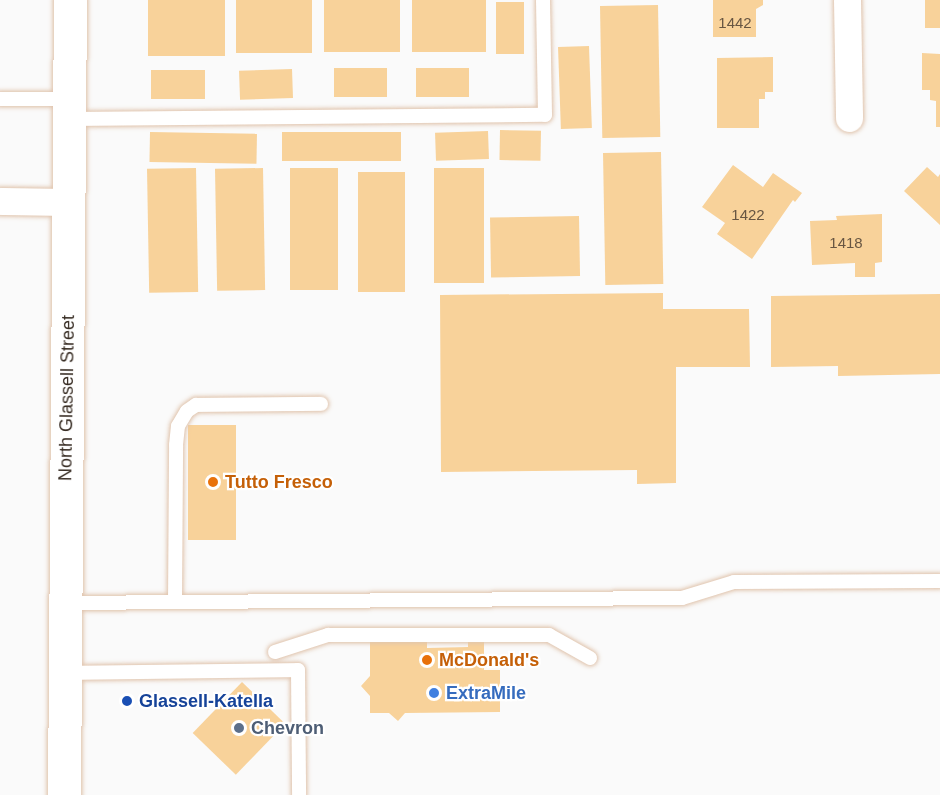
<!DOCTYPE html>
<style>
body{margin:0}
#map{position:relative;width:940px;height:795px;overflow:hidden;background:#fafafa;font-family:Helvetica,sans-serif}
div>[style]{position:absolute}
.building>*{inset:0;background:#f8d29a;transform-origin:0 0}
.roads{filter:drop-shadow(0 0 2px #e0c4ad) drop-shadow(0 0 2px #e0c4ad)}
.service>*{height:14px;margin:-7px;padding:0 7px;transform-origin:7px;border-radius:7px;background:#fff}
.minor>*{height:27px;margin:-13.5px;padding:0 13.5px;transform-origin:13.5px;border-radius:13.5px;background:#fff}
.secondary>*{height:33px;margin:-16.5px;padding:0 16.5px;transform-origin:16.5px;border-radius:16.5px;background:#fff}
.dots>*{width:16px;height:16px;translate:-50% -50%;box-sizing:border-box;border:3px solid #fff;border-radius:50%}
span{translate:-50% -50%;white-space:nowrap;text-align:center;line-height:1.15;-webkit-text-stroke:4.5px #fff;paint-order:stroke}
.number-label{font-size:15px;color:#685642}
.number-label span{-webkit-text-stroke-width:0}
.street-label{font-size:18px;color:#382d24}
.food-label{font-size:18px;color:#c56008;font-weight:700}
.left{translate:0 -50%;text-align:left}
.shop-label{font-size:18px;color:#366cbe;font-weight:700}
.transit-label{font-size:18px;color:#164399;font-weight:700}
.service-label{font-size:18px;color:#4e5e75;font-weight:700}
</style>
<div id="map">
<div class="building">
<i style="left:148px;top:0;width:77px;height:56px"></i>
<i style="left:236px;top:0;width:76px;height:53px"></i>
<i style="left:324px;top:0;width:76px;height:52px"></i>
<i style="left:412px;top:0;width:74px;height:52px"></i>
<i style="clip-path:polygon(713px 0,763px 0,763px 5px,756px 9px,756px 37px,713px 37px)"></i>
<i style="left:925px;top:0;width:15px;height:28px"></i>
<i style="left:496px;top:2px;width:28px;height:52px"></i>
<i style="left:658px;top:5px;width:132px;height:58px;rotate:89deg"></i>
<i style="left:589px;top:46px;width:82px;height:31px;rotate:88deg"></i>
<i style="clip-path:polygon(922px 53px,940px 54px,940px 127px,936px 127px,936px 101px,930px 100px,930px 90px,922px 90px)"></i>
<i style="clip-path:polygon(773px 57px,773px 92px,765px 92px,765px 99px,759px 99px,759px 128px,717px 128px,717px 58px)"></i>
<i style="left:334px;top:68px;width:53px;height:29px"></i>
<i style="left:416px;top:68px;width:53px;height:29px"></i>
<i style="left:292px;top:69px;width:29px;height:53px;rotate:88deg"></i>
<i style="left:151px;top:70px;width:54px;height:29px"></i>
<i style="left:500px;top:130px;width:41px;height:30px;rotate:1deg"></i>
<i style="left:488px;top:131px;width:28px;height:53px;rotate:88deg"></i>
<i style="left:150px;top:132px;width:107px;height:30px;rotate:1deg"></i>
<i style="left:401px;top:132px;width:29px;height:119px;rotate:90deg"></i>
<i style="left:661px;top:152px;width:132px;height:58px;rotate:89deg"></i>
<i style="clip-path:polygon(733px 165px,763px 187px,773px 173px,802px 193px,795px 202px,793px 200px,752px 259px,717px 234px,725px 223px,702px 207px)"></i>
<i style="clip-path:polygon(927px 167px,938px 177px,940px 174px,940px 225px,904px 191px)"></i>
<i style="left:196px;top:168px;width:124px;height:49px;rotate:89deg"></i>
<i style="left:263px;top:168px;width:122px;height:48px;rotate:89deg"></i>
<i style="left:338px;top:168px;width:122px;height:48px;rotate:90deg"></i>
<i style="left:434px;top:168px;width:50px;height:115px"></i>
<i style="left:358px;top:172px;width:47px;height:120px"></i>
<i style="clip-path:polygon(882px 214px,882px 262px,875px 263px,875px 277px,855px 277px,855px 263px,812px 265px,810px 221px,837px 220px,836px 216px)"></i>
<i style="left:579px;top:216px;width:60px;height:89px;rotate:89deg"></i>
<i style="clip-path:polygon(663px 293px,663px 309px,749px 309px,750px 367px,676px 367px,676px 483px,637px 484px,637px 470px,441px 472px,440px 295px)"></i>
<i style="clip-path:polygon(940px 294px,940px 374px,838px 376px,838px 366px,771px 367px,771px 296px)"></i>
<i style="left:188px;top:425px;width:48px;height:115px"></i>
<i style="clip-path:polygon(427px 640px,427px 648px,468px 647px,468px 640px,484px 640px,484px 670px,500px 670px,500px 712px,405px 713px,398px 721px,389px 713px,370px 713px,370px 696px,361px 686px,370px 676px,370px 641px)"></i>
<i style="left:242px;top:682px;width:60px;height:71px;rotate:44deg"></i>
</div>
<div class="roads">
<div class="service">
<i style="left:0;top:99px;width:69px"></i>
<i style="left:69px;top:119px;width:476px;rotate:-0.5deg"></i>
<i style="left:545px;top:115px;width:115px;rotate:-91deg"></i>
<i style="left:175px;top:602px;width:157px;rotate:-89.6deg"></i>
<i style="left:176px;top:445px;width:19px;rotate:-84deg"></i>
<i style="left:178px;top:426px;width:17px;rotate:-59deg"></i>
<i style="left:187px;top:411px;width:11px;rotate:-34deg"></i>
<i style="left:196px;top:405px;width:125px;rotate:-0.5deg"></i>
<i style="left:66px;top:603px;width:616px;rotate:-0.47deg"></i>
<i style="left:682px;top:598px;width:54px;rotate:-17.1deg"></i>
<i style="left:734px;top:582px;width:206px;rotate:-0.3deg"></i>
<i style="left:275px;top:652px;width:56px;rotate:-17.8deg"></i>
<i style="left:328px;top:635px;width:221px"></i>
<i style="left:549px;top:635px;width:47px;rotate:29.3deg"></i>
<i style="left:66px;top:673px;width:232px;rotate:-0.7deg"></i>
<i style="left:298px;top:670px;width:125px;rotate:89.5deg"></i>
</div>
<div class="minor">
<i style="left:847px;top:0;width:118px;rotate:89deg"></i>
<i style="left:0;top:201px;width:68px;rotate:0.8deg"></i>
</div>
<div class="secondary">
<i style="left:64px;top:795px;width:795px;rotate:-89.57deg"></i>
</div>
</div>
<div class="dots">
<i style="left:213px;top:482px;background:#e8710a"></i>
<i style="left:427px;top:660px;background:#e8710a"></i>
<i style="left:434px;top:693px;background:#3f7fe0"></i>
<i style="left:127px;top:701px;background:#1a4fb4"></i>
<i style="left:239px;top:728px;background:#5c6f8a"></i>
</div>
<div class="number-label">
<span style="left:735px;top:23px">1442</span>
<span style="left:748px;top:215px">1422</span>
<span style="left:846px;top:243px">1418</span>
</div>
<div class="street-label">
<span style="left:67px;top:398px;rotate:-89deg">North Glassell Street</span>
</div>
<div class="food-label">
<span class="left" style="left:225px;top:482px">Tutto Fresco</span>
<span class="left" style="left:439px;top:660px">McDonald's</span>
</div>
<div class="shop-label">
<span class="left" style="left:446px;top:693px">ExtraMile</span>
</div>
<div class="transit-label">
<span class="left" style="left:139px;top:701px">Glassell-Katella</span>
</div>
<div class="service-label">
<span class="left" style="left:251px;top:728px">Chevron</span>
</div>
</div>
